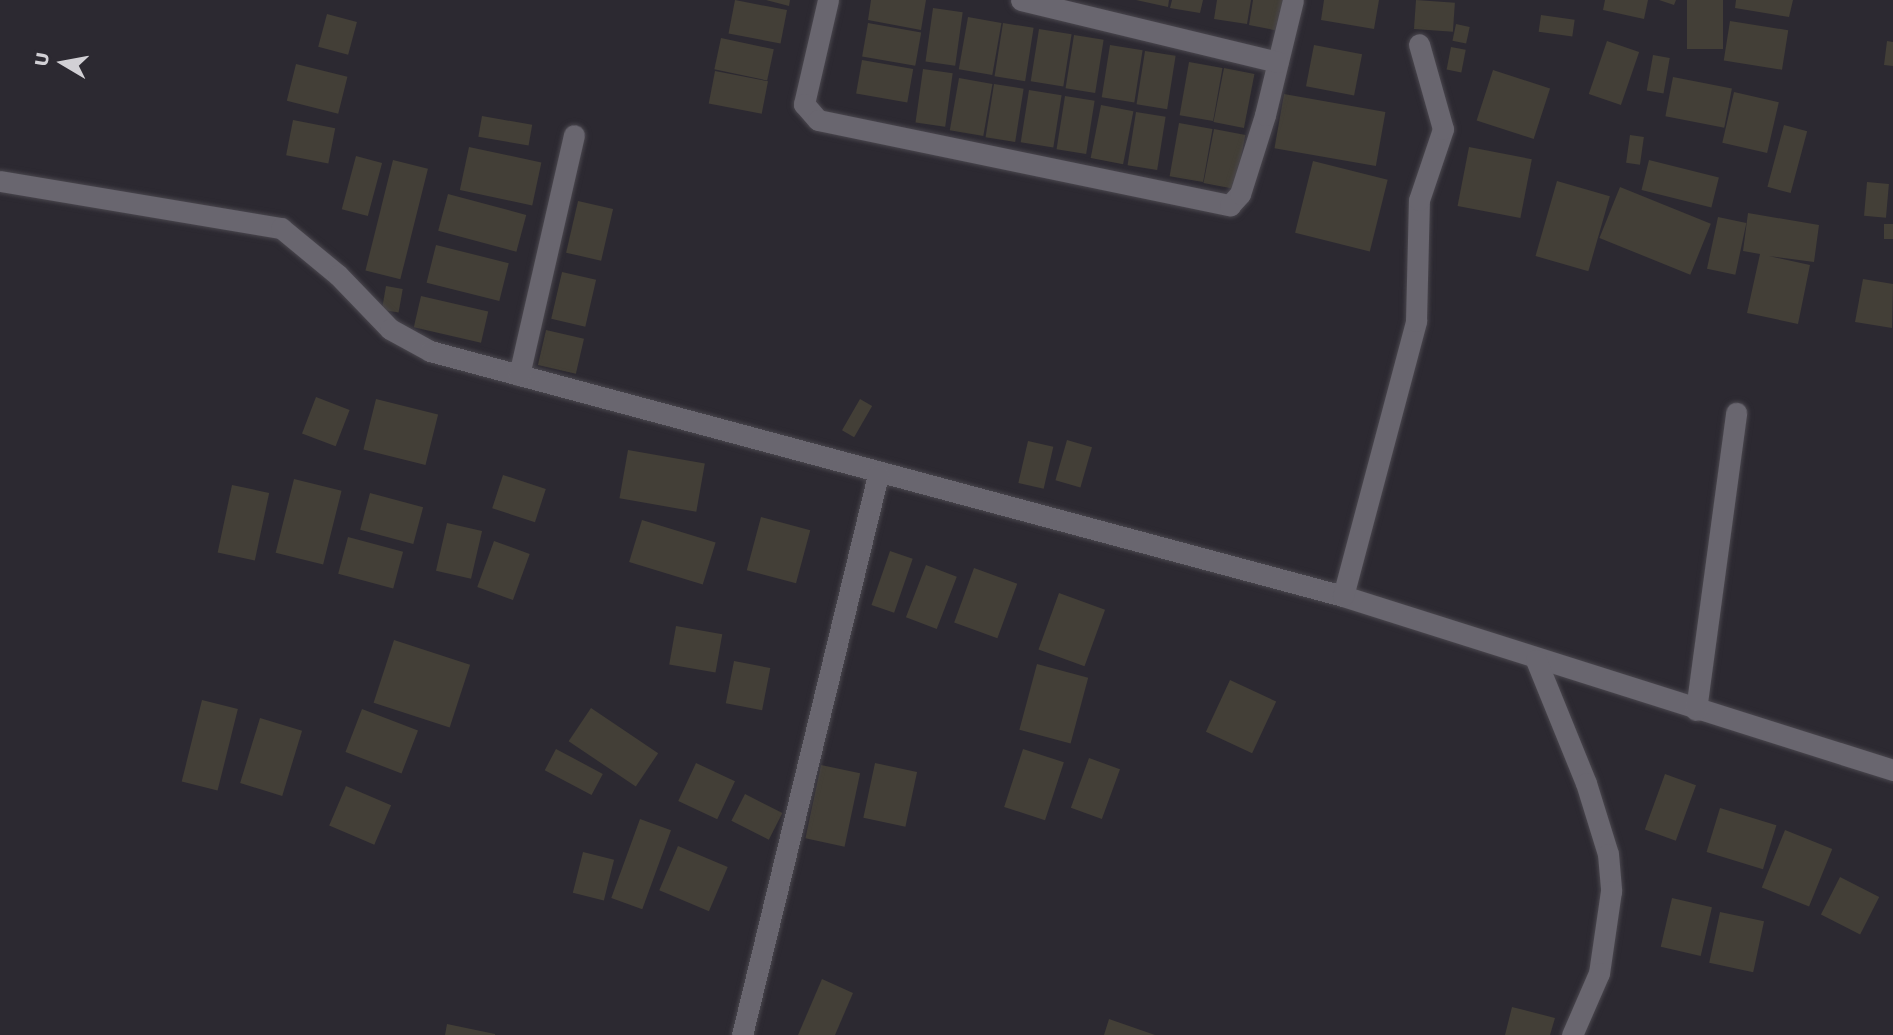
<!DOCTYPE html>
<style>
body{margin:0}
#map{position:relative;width:1893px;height:1035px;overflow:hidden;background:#2c2931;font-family:"Work Sans",sans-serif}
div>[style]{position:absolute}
.building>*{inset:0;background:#433f37;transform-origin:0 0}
.roads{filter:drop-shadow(0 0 2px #4a474e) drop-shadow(0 0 2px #4a474e)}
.minor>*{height:21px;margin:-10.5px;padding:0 10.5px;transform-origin:10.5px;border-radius:10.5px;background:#69666f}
span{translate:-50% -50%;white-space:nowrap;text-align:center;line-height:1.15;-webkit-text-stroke:5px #2c2931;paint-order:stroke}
.north{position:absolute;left:28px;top:28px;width:70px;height:70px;-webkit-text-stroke:5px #2c2931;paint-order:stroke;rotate:280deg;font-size:19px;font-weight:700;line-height:28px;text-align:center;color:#d2d0d5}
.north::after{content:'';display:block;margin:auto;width:24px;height:32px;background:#d2d0d5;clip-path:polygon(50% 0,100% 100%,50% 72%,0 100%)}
</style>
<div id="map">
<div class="building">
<i style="left:735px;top:0;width:53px;height:34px;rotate:11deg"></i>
<i style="clip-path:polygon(766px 0,790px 0,789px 6px)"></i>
<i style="clip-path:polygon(871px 0,926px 0,921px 30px,868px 20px)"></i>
<i style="clip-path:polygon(1136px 0,1169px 0,1168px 7px)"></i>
<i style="clip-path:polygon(1172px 0,1203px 0,1200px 13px,1170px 8px)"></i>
<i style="clip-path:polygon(1217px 0,1251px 0,1247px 24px,1214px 19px)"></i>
<i style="clip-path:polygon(1253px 0,1284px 0,1279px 31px,1249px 25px)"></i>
<i style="clip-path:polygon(1324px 0,1379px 0,1374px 29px,1321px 20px)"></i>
<i style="left:1416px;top:0;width:39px;height:29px;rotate:4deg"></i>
<i style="clip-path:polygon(1605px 0,1648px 0,1644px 19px,1603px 10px)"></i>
<i style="clip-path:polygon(1659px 0,1676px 0,1674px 5px)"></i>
<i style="left:1687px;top:0;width:36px;height:49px"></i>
<i style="clip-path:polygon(1736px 0,1793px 0,1789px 17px,1735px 8px)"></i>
<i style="left:933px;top:8px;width:30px;height:54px;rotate:8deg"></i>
<i style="left:327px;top:14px;width:31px;height:34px;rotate:15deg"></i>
<i style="left:1541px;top:15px;width:34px;height:17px;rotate:8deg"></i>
<i style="left:968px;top:17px;width:34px;height:53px;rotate:10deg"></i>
<i style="left:1730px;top:21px;width:59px;height:40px;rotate:9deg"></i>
<i style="left:868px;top:23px;width:54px;height:34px;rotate:10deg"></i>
<i style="left:1003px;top:23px;width:31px;height:54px;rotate:9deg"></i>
<i style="left:1456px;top:24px;width:14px;height:17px;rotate:12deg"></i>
<i style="left:1039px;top:29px;width:33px;height:53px;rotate:9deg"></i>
<i style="left:1074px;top:35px;width:30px;height:54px;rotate:9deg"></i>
<i style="left:721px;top:38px;width:54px;height:32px;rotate:12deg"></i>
<i style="left:1607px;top:41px;width:34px;height:56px;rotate:19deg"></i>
<i style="clip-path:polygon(1887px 41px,1893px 42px,1893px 66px,1884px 65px)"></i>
<i style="left:1110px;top:45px;width:33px;height:53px;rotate:9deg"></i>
<i style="left:1314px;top:45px;width:49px;height:42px;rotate:11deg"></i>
<i style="left:1451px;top:47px;width:15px;height:23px;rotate:11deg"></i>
<i style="left:1145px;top:51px;width:31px;height:54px;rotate:9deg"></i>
<i style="left:1653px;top:55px;width:17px;height:36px;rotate:10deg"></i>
<i style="left:862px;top:60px;width:52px;height:34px;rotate:10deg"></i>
<i style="left:1189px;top:62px;width:34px;height:54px;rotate:10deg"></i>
<i style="left:296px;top:64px;width:53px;height:38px;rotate:14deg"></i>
<i style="left:1224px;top:68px;width:31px;height:55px;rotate:11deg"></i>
<i style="left:923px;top:69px;width:30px;height:54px;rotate:8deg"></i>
<i style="left:1493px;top:70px;width:60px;height:53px;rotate:18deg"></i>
<i style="left:715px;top:71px;width:54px;height:33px;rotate:11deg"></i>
<i style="left:1673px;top:77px;width:60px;height:40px;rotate:11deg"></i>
<i style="left:959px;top:78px;width:34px;height:53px;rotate:10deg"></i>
<i style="left:994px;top:84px;width:30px;height:54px;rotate:9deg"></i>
<i style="left:1029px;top:90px;width:33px;height:53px;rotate:9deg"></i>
<i style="left:1734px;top:92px;width:46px;height:52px;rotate:13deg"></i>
<i style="left:1284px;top:94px;width:103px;height:55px;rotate:10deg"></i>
<i style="left:1065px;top:96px;width:30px;height:54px;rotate:9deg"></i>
<i style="left:1101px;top:105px;width:33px;height:54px;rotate:11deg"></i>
<i style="left:1136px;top:112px;width:30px;height:54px;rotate:9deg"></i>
<i style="left:482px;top:116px;width:51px;height:21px;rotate:10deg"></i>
<i style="left:293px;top:120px;width:43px;height:36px;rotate:11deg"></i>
<i style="left:1179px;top:123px;width:34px;height:54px;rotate:10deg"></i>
<i style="left:1784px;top:125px;width:24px;height:64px;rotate:15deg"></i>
<i style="left:1214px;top:129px;width:32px;height:55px;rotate:11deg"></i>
<i style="left:1630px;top:135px;width:14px;height:28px;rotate:8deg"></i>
<i style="left:469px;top:147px;width:74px;height:44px;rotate:12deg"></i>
<i style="left:1469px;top:147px;width:64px;height:60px;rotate:11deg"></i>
<i style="left:356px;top:156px;width:27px;height:55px;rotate:15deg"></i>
<i style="left:393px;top:160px;width:36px;height:114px;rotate:14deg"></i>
<i style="left:1649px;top:160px;width:72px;height:31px;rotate:14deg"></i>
<i style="left:1313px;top:161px;width:77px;height:74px;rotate:14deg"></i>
<i style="left:1557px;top:181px;width:55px;height:78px;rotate:16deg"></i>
<i style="left:1867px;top:182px;width:22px;height:34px;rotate:5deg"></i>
<i style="left:1620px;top:187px;width:98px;height:55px;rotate:22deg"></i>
<i style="left:448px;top:194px;width:81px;height:38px;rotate:15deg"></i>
<i style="left:578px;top:201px;width:36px;height:53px;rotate:13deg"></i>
<i style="clip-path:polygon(1748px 213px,1819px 225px,1814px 262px,1769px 256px,1810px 265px,1798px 324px,1747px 313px,1760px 254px,1743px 251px)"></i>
<i style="left:1718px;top:217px;width:29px;height:53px;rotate:12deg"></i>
<i style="left:1884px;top:224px;width:9px;height:15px"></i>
<i style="left:436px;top:245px;width:75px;height:39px;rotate:14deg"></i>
<i style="left:562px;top:272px;width:35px;height:48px;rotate:13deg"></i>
<i style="clip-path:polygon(1863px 279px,1893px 284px,1892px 328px,1855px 322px)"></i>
<i style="left:386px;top:286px;width:17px;height:24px;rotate:10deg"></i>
<i style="left:421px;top:296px;width:69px;height:32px;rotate:13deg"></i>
<i style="left:546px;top:330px;width:39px;height:36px;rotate:13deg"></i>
<i style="left:316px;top:397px;width:36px;height:39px;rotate:21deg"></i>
<i style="left:376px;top:399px;width:64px;height:52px;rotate:14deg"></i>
<i style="left:860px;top:399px;width:14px;height:36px;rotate:30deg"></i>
<i style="left:1067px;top:440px;width:26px;height:42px;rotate:16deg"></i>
<i style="left:1028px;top:441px;width:26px;height:43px;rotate:13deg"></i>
<i style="left:628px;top:450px;width:78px;height:49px;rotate:10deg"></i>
<i style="left:503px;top:475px;width:45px;height:35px;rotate:18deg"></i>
<i style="left:294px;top:479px;width:49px;height:76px;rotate:14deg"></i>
<i style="left:232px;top:485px;width:38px;height:69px;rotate:12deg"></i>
<i style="left:370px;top:493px;width:55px;height:38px;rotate:15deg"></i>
<i style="left:761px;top:517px;width:51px;height:55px;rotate:15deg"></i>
<i style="left:642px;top:520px;width:77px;height:44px;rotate:17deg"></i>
<i style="left:447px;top:523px;width:36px;height:49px;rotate:13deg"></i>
<i style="left:348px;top:537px;width:57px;height:38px;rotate:15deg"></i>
<i style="left:494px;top:541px;width:38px;height:49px;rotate:20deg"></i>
<i style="left:890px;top:551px;width:24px;height:57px;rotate:19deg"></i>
<i style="left:926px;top:565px;width:33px;height:56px;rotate:21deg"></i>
<i style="left:974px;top:568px;width:46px;height:58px;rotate:20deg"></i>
<i style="left:1059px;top:593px;width:49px;height:60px;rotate:20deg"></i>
<i style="left:676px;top:626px;width:47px;height:39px;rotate:10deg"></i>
<i style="left:394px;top:640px;width:80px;height:66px;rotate:18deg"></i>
<i style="left:734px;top:661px;width:37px;height:43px;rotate:11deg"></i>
<i style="left:1037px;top:664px;width:53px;height:68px;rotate:15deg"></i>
<i style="left:1230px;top:680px;width:51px;height:57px;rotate:25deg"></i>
<i style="left:202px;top:700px;width:37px;height:84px;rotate:14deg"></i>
<i style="left:591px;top:708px;width:81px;height:40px;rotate:34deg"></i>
<i style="left:362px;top:709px;width:60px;height:46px;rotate:21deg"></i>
<i style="left:260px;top:718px;width:44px;height:68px;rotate:17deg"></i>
<i style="left:556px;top:749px;width:53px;height:24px;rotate:28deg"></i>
<i style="left:1023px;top:749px;width:43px;height:61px;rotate:18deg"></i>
<i style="left:1089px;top:758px;width:33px;height:53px;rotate:20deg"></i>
<i style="left:696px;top:763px;width:43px;height:42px;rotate:25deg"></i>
<i style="left:875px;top:763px;width:43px;height:56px;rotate:12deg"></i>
<i style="left:821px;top:765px;width:40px;height:75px;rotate:12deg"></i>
<i style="left:1665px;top:774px;width:33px;height:59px;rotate:20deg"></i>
<i style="left:346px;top:786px;width:49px;height:43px;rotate:23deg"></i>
<i style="left:745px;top:794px;width:42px;height:30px;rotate:27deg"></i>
<i style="left:1720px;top:808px;width:59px;height:46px;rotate:17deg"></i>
<i style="left:640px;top:819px;width:33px;height:84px;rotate:20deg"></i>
<i style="left:1785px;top:830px;width:51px;height:62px;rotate:22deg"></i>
<i style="left:678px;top:846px;width:54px;height:48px;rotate:23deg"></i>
<i style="left:583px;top:852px;width:32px;height:42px;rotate:14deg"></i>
<i style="left:1840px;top:877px;width:44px;height:42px;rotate:27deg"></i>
<i style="left:1672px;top:898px;width:41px;height:50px;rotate:13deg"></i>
<i style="left:1720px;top:912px;width:45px;height:52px;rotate:12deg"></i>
<i style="clip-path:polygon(822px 979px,853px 993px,835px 1035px,798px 1035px)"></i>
<i style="clip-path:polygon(1512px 1007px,1555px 1018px,1550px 1035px,1505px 1035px)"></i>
<i style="clip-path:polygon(1109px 1019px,1155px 1035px,1104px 1035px)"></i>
<i style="clip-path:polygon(447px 1024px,495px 1034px,495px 1035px,445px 1035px)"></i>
</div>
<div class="roads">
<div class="minor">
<i style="left:828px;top:0;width:107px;rotate:103deg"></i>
<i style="left:804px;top:104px;width:21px;rotate:49deg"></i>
<i style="left:818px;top:120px;width:421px;rotate:11.7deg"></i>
<i style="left:1230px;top:205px;width:15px;rotate:-48deg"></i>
<i style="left:1240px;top:194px;width:83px;rotate:-72.4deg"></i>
<i style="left:1265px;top:115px;width:118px;rotate:-76.3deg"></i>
<i style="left:1021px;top:0;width:264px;rotate:13.6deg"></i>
<i style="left:0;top:181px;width:285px;rotate:9.5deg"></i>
<i style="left:281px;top:228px;width:74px;rotate:39.5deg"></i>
<i style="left:338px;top:275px;width:75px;rotate:46.1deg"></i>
<i style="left:390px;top:329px;width:46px;rotate:28.8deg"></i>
<i style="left:430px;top:351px;width:945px;rotate:15.02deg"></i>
<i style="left:1343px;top:596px;width:577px;rotate:17.56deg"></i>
<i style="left:519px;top:375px;width:246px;rotate:-77.1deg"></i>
<i style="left:1343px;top:596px;width:285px;rotate:-75.1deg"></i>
<i style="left:1416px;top:321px;width:121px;rotate:-88.6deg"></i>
<i style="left:1419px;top:200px;width:75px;rotate:-71.3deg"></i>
<i style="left:1443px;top:129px;width:88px;rotate:-105.8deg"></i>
<i style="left:1536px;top:660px;width:133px;rotate:67.9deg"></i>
<i style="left:1586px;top:783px;width:74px;rotate:72.8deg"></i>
<i style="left:1608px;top:854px;width:37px;rotate:85deg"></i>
<i style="left:1611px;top:891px;width:83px;rotate:98.3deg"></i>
<i style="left:1599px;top:973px;width:68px;rotate:113.5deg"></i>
<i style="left:1696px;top:710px;width:300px;rotate:-82.3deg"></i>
<i style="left:742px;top:1035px;width:576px;rotate:-76.35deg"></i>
</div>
</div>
<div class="north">U</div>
</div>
